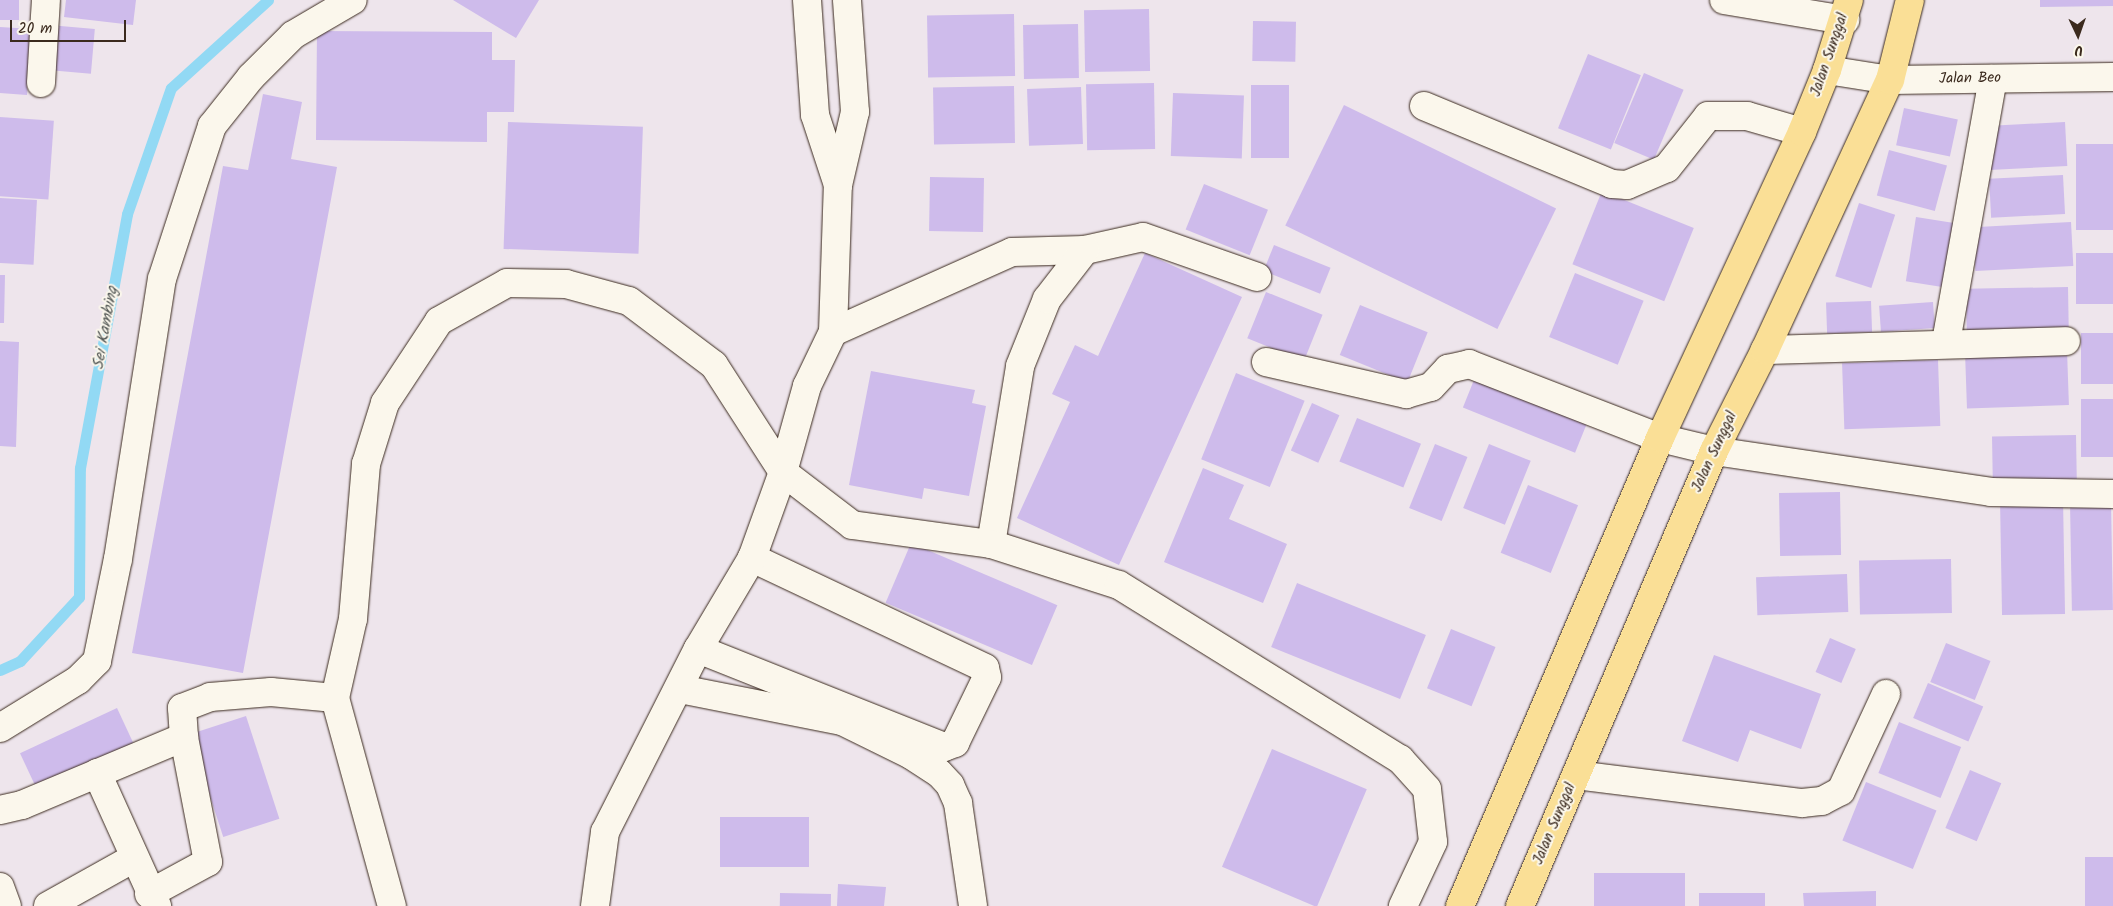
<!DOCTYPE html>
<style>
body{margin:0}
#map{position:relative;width:2113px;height:906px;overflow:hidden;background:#eee5ec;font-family:Kalam,sans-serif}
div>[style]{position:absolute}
.stream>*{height:11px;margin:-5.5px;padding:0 5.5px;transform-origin:5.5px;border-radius:5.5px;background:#92d9f4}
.building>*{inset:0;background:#cebbeb;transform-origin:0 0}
.roads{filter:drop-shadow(0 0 1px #3b2a1e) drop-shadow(0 0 1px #3b2a1e)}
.minor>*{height:28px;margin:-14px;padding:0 14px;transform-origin:14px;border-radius:14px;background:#fbf7ec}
.major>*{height:28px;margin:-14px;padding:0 14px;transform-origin:14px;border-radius:14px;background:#fadf96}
span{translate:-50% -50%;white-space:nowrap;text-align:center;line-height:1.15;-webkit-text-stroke:4px #fbf7ec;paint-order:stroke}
.street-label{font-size:15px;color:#3b2a1e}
.water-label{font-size:16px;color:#515654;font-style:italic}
.north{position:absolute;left:2053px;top:10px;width:50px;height:50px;-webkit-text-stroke:4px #fbf7ec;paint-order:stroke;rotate:177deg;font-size:14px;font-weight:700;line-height:20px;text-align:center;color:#3b2a1e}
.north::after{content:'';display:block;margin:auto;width:18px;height:22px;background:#3b2a1e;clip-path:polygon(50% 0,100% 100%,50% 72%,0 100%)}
.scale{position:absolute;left:10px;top:20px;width:116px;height:22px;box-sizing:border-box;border:2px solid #3b2a1e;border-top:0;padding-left:6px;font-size:15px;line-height:18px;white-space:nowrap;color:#3b2a1e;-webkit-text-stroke:4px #fbf7ec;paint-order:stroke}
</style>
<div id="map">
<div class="stream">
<i style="left:0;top:670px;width:22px;rotate:-24deg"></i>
<i style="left:20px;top:661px;width:87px;rotate:-47.3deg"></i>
<i style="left:79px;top:597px;width:129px;rotate:-89.6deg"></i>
<i style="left:80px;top:468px;width:258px;rotate:-79.5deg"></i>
<i style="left:127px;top:214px;width:133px;rotate:-70.8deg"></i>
<i style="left:171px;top:88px;width:131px;rotate:-42.2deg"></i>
</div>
<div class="building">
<i style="left:0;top:0;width:19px;height:20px"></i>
<i style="clip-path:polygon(66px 0,136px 0,133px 25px,64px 17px)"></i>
<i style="clip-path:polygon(453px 0,539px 0,516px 38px)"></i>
<i style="clip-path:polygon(2040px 0,2113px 0,2113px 6px,2040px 7px)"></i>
<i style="left:1149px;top:9px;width:62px;height:65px;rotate:89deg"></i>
<i style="left:1014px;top:14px;width:62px;height:87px;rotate:89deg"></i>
<i style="left:1253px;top:21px;width:43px;height:40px;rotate:1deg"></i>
<i style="left:1078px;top:24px;width:54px;height:55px;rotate:89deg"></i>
<i style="left:49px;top:25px;width:46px;height:45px;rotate:5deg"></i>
<i style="clip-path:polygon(0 27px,32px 29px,27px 95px,0 93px)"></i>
<i style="clip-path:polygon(317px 31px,492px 32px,492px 60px,515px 60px,514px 112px,487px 112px,487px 142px,316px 140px)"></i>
<i style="left:1588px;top:54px;width:57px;height:80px;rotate:22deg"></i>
<i style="left:1644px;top:73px;width:43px;height:76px;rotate:23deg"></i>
<i style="left:1154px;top:83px;width:66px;height:68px;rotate:89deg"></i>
<i style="left:1251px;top:85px;width:38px;height:73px"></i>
<i style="left:1014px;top:86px;width:57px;height:81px;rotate:89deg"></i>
<i style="left:1081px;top:87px;width:57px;height:54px;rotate:88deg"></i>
<i style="left:1173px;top:93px;width:71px;height:63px;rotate:2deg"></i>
<i style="clip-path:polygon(263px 94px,302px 102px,291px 159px,337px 167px,243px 673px,132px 653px,223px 166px,248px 170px)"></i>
<i style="left:1344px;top:105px;width:236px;height:134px;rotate:26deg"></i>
<i style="left:1904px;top:108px;width:55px;height:38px;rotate:12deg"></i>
<i style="left:0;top:117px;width:54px;height:79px;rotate:4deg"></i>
<i style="left:508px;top:122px;width:135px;height:127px;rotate:2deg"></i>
<i style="left:2065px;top:122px;width:44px;height:78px;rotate:87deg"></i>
<i style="left:2113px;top:144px;width:86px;height:37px;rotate:90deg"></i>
<i style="left:1889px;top:150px;width:60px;height:47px;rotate:15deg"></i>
<i style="left:2063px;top:175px;width:39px;height:74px;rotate:87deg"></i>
<i style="left:930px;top:177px;width:54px;height:54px;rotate:1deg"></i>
<i style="left:1204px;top:184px;width:69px;height:49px;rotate:22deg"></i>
<i style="left:1602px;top:191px;width:99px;height:79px;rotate:22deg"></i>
<i style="left:0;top:198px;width:37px;height:65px;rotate:3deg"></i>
<i style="left:1859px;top:203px;width:38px;height:77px;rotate:18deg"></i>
<i style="left:1916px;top:217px;width:40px;height:65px;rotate:9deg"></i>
<i style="left:2071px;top:222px;width:44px;height:98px;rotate:87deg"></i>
<i style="left:1274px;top:245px;width:61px;height:28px;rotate:22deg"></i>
<i style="clip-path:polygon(1145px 253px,1242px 297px,1119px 565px,1017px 518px,1070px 402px,1052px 394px,1075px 345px,1098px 356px)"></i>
<i style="left:2113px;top:253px;width:51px;height:37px;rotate:90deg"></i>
<i style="left:1575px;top:273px;width:74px;height:69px;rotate:22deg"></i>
<i style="clip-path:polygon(0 275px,5px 275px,4px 323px,0 323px)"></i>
<i style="left:2068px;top:287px;width:43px;height:102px;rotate:89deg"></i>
<i style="left:1266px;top:292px;width:61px;height:50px;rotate:22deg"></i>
<i style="left:1871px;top:301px;width:31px;height:45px;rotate:88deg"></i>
<i style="left:1933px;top:302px;width:26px;height:54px;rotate:86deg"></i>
<i style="left:1360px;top:305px;width:73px;height:54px;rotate:22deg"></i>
<i style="left:2113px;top:333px;width:51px;height:32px;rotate:90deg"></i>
<i style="clip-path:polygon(0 341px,19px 342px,16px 447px,0 446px)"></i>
<i style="left:2067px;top:350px;width:55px;height:102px;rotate:88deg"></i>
<i style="left:1938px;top:360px;width:66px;height:96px;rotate:88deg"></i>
<i style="clip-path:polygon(871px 371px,975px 390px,972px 403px,986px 406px,969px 496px,924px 488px,922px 499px,849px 485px)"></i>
<i style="left:1236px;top:373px;width:74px;height:93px;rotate:22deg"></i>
<i style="left:1476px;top:375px;width:121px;height:35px;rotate:22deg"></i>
<i style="left:2113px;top:399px;width:58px;height:32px;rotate:90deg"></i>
<i style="left:1312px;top:403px;width:30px;height:52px;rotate:24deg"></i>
<i style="left:1357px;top:418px;width:69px;height:47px;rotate:22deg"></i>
<i style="left:2076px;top:435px;width:44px;height:84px;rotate:89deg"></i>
<i style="left:1435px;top:444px;width:35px;height:69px;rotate:22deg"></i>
<i style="left:1489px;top:444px;width:45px;height:69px;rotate:22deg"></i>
<i style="clip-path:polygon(1203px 468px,1244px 485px,1229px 519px,1287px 544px,1263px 603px,1164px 562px)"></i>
<i style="left:1528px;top:485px;width:54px;height:73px;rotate:22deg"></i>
<i style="left:1840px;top:492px;width:63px;height:61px;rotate:89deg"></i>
<i style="left:2063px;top:498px;width:116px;height:63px;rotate:89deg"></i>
<i style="left:2111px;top:501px;width:109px;height:41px;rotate:89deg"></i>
<i style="left:911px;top:543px;width:159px;height:65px;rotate:23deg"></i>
<i style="left:1951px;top:559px;width:54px;height:92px;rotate:89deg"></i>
<i style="left:1847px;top:574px;width:38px;height:91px;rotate:88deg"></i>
<i style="left:1297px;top:583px;width:139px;height:69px;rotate:22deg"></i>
<i style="left:1451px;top:629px;width:48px;height:64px;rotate:22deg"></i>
<i style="left:1830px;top:638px;width:28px;height:37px;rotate:23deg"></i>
<i style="left:1946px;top:643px;width:48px;height:42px;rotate:22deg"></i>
<i style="clip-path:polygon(1714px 655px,1821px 694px,1801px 749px,1750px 730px,1738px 762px,1682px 741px)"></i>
<i style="left:1928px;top:683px;width:60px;height:38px;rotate:23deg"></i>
<i style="left:117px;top:708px;width:44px;height:107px;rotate:65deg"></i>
<i style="left:246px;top:716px;width:108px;height:59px;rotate:72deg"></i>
<i style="left:1899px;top:722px;width:67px;height:55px;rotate:22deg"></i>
<i style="left:1272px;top:749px;width:103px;height:128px;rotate:23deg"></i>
<i style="left:1970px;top:770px;width:34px;height:63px;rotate:23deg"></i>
<i style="left:1866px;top:782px;width:76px;height:63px;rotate:22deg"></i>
<i style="left:720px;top:817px;width:89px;height:50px"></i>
<i style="left:2085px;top:857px;width:28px;height:49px"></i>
<i style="left:1685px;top:873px;width:33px;height:91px;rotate:90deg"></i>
<i style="clip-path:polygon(838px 884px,886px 887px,884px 906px,837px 906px)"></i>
<i style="clip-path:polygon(1876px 891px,1876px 906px,1804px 906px,1803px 893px)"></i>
<i style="left:780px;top:893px;width:51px;height:13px;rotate:1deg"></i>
<i style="left:1765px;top:893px;width:13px;height:66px;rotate:90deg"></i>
</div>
<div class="roads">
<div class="minor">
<i style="left:807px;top:0;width:115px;rotate:86deg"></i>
<i style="left:815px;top:115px;width:74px;rotate:71.8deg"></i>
<i style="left:1724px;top:0;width:123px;rotate:9.4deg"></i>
<i style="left:1827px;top:70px;width:64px;rotate:9deg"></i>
<i style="left:1890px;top:80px;width:223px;rotate:-0.8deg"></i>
<i style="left:41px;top:83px;width:83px;rotate:-86.6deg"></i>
<i style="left:1424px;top:106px;width:204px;rotate:22.5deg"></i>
<i style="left:1612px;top:184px;width:15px;rotate:4deg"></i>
<i style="left:1627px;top:185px;width:43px;rotate:-23deg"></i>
<i style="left:1667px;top:168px;width:66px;rotate:-51.7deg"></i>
<i style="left:1708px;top:116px;width:39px"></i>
<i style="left:1747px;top:116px;width:57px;rotate:16.2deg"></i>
<i style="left:833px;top:332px;width:196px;rotate:-24.1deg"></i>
<i style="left:1012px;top:252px;width:73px;rotate:-1.6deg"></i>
<i style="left:1085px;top:250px;width:59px;rotate:-12.6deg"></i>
<i style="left:1143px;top:237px;width:121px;rotate:19.3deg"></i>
<i style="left:1946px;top:342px;width:267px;rotate:-79.9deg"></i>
<i style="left:1765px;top:350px;width:301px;rotate:-1.7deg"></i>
<i style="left:1266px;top:362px;width:144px;rotate:12.9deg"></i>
<i style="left:1406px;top:394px;width:26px;rotate:-16deg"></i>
<i style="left:1431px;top:387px;width:25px;rotate:-47deg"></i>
<i style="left:1448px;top:369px;width:22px;rotate:-13deg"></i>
<i style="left:1469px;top:364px;width:205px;rotate:21.2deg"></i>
<i style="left:1660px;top:438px;width:56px;rotate:13.5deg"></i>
<i style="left:1714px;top:451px;width:280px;rotate:8.4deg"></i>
<i style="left:1991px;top:492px;width:122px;rotate:0.9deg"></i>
<i style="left:991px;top:544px;width:180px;rotate:-80.7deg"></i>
<i style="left:1020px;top:366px;width:72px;rotate:-68.1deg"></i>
<i style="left:1047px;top:299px;width:62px;rotate:-52.2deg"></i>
<i style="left:698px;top:649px;width:265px;rotate:21.7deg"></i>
<i style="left:944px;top:747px;width:12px;rotate:-20deg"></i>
<i style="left:955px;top:743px;width:73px;rotate:-64.1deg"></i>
<i style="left:987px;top:677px;width:9px;rotate:-103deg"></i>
<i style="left:985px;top:668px;width:258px;rotate:-154.7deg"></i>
<i style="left:680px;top:689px;width:165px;rotate:11.2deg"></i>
<i style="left:842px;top:721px;width:77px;rotate:26.2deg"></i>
<i style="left:911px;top:755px;width:33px;rotate:33deg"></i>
<i style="left:939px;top:773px;width:16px;rotate:47deg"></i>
<i style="left:950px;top:785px;width:20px;rotate:66deg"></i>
<i style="left:958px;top:803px;width:104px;rotate:81.7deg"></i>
<i style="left:335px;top:698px;width:216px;rotate:74.7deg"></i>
<i style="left:0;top:728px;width:92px;rotate:-31.6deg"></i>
<i style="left:78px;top:680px;width:27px;rotate:-45deg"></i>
<i style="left:97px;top:661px;width:104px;rotate:-78.4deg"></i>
<i style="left:118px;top:559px;width:283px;rotate:-81.1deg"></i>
<i style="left:162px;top:279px;width:161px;rotate:-71.9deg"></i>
<i style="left:212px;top:126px;width:63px;rotate:-51.5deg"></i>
<i style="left:251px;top:77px;width:59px;rotate:-45deg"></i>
<i style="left:293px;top:35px;width:69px;rotate:-30.3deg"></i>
<i style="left:97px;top:773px;width:146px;rotate:65.7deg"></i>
<i style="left:1576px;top:775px;width:228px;rotate:7.1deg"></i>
<i style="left:1802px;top:803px;width:20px;rotate:-6deg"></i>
<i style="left:1822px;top:801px;width:21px;rotate:-28deg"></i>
<i style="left:1841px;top:791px;width:107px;rotate:-65.1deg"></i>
<i style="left:0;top:810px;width:23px;rotate:-13deg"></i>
<i style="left:22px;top:805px;width:176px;rotate:-22.8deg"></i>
<i style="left:0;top:887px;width:20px;rotate:70deg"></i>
<i style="left:149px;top:894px;width:67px;rotate:-28.5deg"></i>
<i style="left:208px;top:862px;width:127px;rotate:-100.9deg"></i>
<i style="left:184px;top:737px;width:29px;rotate:-94deg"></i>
<i style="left:182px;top:708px;width:30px;rotate:-21deg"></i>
<i style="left:210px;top:697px;width:61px;rotate:-4.7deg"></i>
<i style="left:271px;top:692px;width:64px;rotate:5.4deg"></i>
<i style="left:335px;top:698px;width:81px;rotate:-77.2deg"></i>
<i style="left:353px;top:619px;width:156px;rotate:-85.2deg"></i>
<i style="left:366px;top:464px;width:64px;rotate:-72.7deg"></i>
<i style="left:385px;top:403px;width:98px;rotate:-56.6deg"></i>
<i style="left:439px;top:321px;width:78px;rotate:-29.2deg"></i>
<i style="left:507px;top:283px;width:59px;rotate:1deg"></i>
<i style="left:566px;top:284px;width:65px;rotate:15.1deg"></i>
<i style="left:629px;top:301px;width:106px;rotate:37deg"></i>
<i style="left:714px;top:365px;width:127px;rotate:57.2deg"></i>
<i style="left:783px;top:472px;width:87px;rotate:37.5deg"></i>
<i style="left:852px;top:525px;width:140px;rotate:7.8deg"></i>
<i style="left:991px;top:544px;width:134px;rotate:17.8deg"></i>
<i style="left:1119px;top:585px;width:331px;rotate:31.8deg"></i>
<i style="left:1400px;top:759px;width:40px;rotate:48deg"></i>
<i style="left:1427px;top:789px;width:53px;rotate:83.5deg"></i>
<i style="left:1433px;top:842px;width:71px;rotate:115.1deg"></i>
<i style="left:48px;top:906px;width:98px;rotate:-29.2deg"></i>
<i style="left:595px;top:906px;width:75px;rotate:-82.3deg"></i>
<i style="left:605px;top:832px;width:205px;rotate:-63.1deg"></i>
<i style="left:698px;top:649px;width:106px;rotate:-59.3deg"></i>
<i style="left:752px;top:558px;width:91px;rotate:-70.2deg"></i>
<i style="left:783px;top:472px;width:89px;rotate:-74.4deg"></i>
<i style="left:807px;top:386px;width:60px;rotate:-64.3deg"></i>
<i style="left:833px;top:332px;width:147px;rotate:-88.1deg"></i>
<i style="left:838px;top:185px;width:75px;rotate:-76.9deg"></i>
<i style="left:855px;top:112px;width:112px;rotate:-94.1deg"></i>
</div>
<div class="major">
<i style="left:1460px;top:906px;width:509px;rotate:-66.86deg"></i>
<i style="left:1660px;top:438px;width:337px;rotate:-65.1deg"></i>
<i style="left:1802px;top:132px;width:67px;rotate:-68deg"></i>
<i style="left:1827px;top:70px;width:73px;rotate:-72.6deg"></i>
<i style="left:1520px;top:906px;width:495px;rotate:-66.9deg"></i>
<i style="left:1714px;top:451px;width:113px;rotate:-63.2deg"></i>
<i style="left:1765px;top:350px;width:298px;rotate:-65.2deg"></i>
<i style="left:1890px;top:80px;width:82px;rotate:-76deg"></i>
</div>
</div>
<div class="street-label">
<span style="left:1830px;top:55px;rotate:-71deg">Jalan Sunggal</span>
<span style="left:1970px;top:79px;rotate:-1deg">Jalan Beo</span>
<span style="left:1715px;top:452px;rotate:-65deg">Jalan Sunggal</span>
<span style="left:1555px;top:824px;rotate:-67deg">Jalan Sunggal</span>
</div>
<div class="water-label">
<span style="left:106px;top:328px;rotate:-80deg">Sei Kambing</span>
</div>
<div class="north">U</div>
<div class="scale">20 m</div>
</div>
